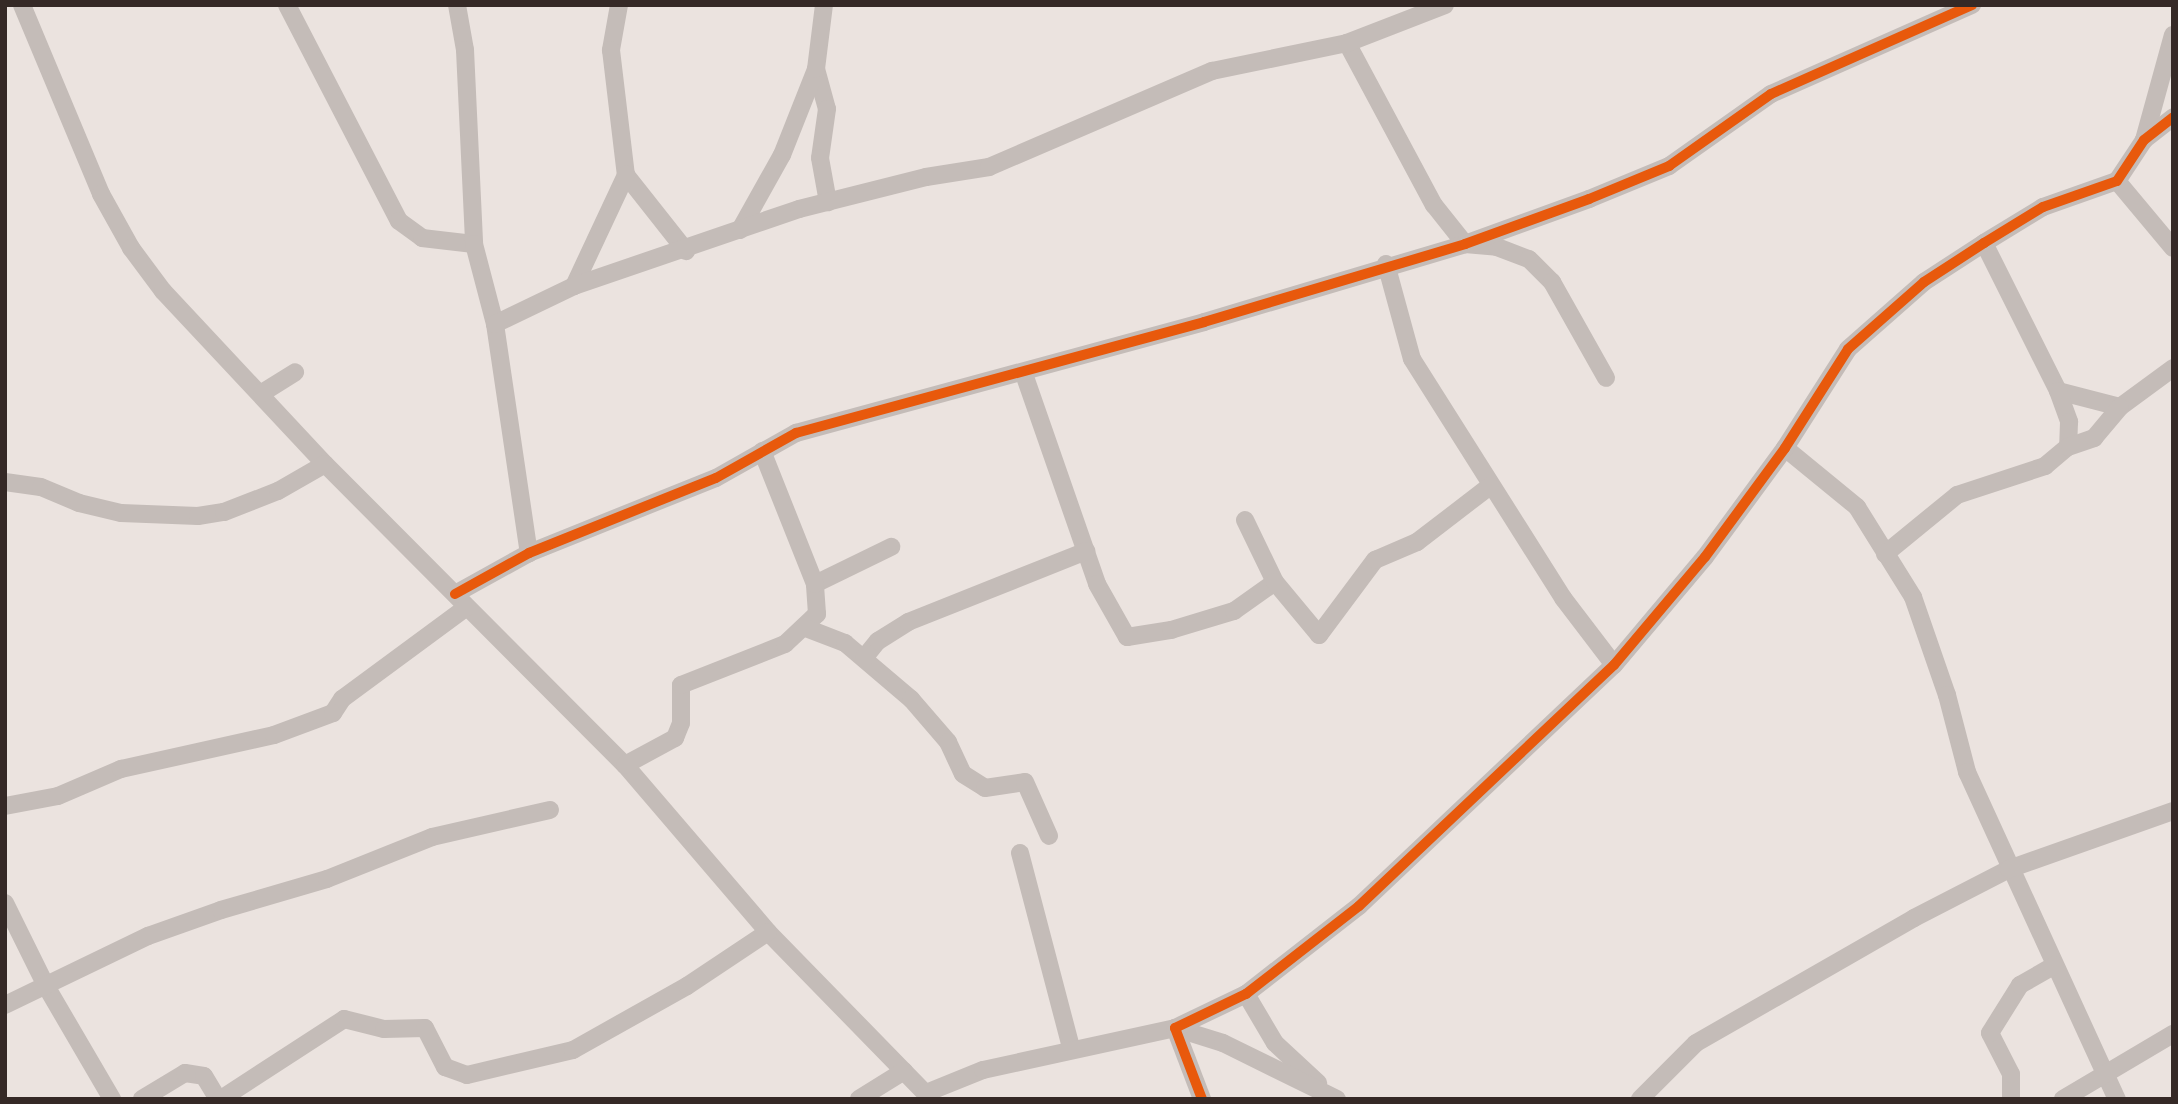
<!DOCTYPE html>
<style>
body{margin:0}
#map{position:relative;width:2178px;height:1104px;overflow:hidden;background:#ebe3df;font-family:"Work Sans",sans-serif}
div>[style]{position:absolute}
.minor>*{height:18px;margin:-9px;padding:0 9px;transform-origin:9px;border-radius:9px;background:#c4bcb8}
.cycleway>*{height:10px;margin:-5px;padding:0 5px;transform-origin:5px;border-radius:5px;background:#e8590c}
span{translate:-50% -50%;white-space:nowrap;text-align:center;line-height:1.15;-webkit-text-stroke:5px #f9ede5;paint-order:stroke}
.frame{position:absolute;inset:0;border:7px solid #352926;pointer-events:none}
</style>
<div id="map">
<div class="minor">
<i style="left:22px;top:5px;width:205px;rotate:67.3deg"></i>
<i style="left:101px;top:194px;width:62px;rotate:60.9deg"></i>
<i style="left:131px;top:248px;width:54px;rotate:53.3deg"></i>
<i style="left:163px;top:291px;width:237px;rotate:46.9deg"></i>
<i style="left:325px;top:464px;width:425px;rotate:45.1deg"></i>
<i style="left:625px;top:765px;width:220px;rotate:49.4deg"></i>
<i style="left:768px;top:932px;width:233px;rotate:45.7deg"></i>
<i style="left:287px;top:5px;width:243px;rotate:62.6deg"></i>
<i style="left:399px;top:221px;width:29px;rotate:36deg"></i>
<i style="left:422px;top:238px;width:52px;rotate:6.6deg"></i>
<i style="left:457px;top:5px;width:46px;rotate:79.9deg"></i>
<i style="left:465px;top:50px;width:194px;rotate:87.3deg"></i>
<i style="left:474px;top:244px;width:83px;rotate:75.3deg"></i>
<i style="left:495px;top:324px;width:232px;rotate:81.6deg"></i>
<i style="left:619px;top:5px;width:46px;rotate:100.1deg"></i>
<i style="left:611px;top:50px;width:126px;rotate:83.2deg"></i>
<i style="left:626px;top:175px;width:97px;rotate:51.7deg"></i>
<i style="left:1347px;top:43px;width:184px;rotate:61.8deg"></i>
<i style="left:1434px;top:205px;width:50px;rotate:51.5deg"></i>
<i style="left:1465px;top:244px;width:32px;rotate:5deg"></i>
<i style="left:1497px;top:247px;width:34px;rotate:21deg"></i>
<i style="left:1529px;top:259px;width:33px;rotate:45deg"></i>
<i style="left:1552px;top:282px;width:110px;rotate:60.6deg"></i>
<i style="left:816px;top:69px;width:41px;rotate:74.6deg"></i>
<i style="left:827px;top:109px;width:49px;rotate:98.1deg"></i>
<i style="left:820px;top:158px;width:45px;rotate:79.7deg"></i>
<i style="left:2144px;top:140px;width:109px;rotate:-74.6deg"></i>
<i style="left:2117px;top:181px;width:87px;rotate:50.1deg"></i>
<i style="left:740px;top:230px;width:86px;rotate:-60.8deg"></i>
<i style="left:782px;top:155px;width:92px;rotate:-68.4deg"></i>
<i style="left:816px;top:69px;width:64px;rotate:-82.9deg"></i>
<i style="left:1984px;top:243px;width:165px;rotate:63.4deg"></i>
<i style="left:2058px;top:391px;width:64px;rotate:14.5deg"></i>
<i style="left:2120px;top:407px;width:66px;rotate:-36.3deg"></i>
<i style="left:1386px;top:264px;width:98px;rotate:74.7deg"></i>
<i style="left:1412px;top:359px;width:283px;rotate:57.7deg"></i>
<i style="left:1563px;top:598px;width:84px;rotate:52.7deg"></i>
<i style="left:574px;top:286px;width:123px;rotate:-64.9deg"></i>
<i style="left:495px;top:324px;width:88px;rotate:-25.7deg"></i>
<i style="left:574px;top:286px;width:238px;rotate:-18.9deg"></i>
<i style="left:799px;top:209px;width:131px;rotate:-14.1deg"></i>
<i style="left:926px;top:177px;width:64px;rotate:-9deg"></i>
<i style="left:989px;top:167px;width:243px;rotate:-23.3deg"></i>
<i style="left:1212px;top:71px;width:138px;rotate:-11.7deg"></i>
<i style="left:1347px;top:43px;width:105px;rotate:-21.2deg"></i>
<i style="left:1024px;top:374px;width:222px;rotate:70.8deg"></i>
<i style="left:1097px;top:584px;width:61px;rotate:60.5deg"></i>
<i style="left:1127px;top:637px;width:45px;rotate:-9deg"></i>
<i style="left:1171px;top:630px;width:66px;rotate:-16.8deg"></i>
<i style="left:1234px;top:611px;width:50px;rotate:-35.3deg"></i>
<i style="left:2058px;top:391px;width:33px;rotate:70deg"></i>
<i style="left:2069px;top:422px;width:25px;rotate:92deg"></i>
<i style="left:262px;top:393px;width:39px;rotate:-32deg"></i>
<i style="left:1785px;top:448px;width:93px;rotate:39.3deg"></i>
<i style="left:1857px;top:507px;width:106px;rotate:58.1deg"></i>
<i style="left:1913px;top:597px;width:104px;rotate:70.9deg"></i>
<i style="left:1947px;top:695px;width:80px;rotate:75.4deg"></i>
<i style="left:1967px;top:772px;width:360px;rotate:65.4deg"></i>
<i style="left:5px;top:482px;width:36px;rotate:8deg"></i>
<i style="left:41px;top:487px;width:41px;rotate:22.8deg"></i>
<i style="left:79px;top:503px;width:43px;rotate:13.4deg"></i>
<i style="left:121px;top:513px;width:77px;rotate:2.2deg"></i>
<i style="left:198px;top:516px;width:26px;rotate:-9deg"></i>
<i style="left:224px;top:512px;width:58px;rotate:-21.3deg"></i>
<i style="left:278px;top:491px;width:54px;rotate:-29.9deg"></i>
<i style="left:1245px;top:520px;width:69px;rotate:64.2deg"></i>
<i style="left:1275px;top:582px;width:69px;rotate:50.3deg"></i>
<i style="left:1319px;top:635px;width:94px;rotate:-53.3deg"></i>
<i style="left:1375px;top:560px;width:46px;rotate:-23.2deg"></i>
<i style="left:1417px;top:542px;width:92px;rotate:-37.5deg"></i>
<i style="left:1885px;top:554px;width:93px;rotate:-39.3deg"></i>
<i style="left:1957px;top:495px;width:93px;rotate:-18.2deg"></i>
<i style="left:2045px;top:466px;width:30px;rotate:-40deg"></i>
<i style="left:2068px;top:447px;width:28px;rotate:-19deg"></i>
<i style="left:2094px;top:438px;width:40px;rotate:-50deg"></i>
<i style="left:815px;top:584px;width:85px;rotate:-26deg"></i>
<i style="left:455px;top:594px;width:85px;rotate:-29deg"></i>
<i style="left:529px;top:553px;width:201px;rotate:-21.9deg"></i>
<i style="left:716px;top:478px;width:92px;rotate:-29.4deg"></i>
<i style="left:796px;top:433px;width:423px;rotate:-15.2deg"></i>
<i style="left:1204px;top:322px;width:272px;rotate:-16.6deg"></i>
<i style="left:1465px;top:244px;width:132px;rotate:-19.9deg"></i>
<i style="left:1589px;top:199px;width:87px;rotate:-22.4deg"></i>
<i style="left:1669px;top:166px;width:125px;rotate:-35.2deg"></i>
<i style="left:1771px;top:94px;width:220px;rotate:-23.9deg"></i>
<i style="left:806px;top:628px;width:42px;rotate:21deg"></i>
<i style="left:845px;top:643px;width:87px;rotate:40.3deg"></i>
<i style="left:911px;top:699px;width:57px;rotate:49.3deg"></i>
<i style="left:948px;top:742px;width:35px;rotate:65deg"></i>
<i style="left:963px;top:774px;width:26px;rotate:32deg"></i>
<i style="left:985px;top:788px;width:40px;rotate:-8.5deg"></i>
<i style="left:1025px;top:782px;width:59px;rotate:66deg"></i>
<i style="left:864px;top:658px;width:22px;rotate:-51deg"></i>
<i style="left:878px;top:641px;width:36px;rotate:-32deg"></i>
<i style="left:908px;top:622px;width:192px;rotate:-21.7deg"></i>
<i style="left:625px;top:765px;width:57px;rotate:-28.4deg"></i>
<i style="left:675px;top:738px;width:16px;rotate:-68deg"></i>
<i style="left:681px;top:723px;width:38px;rotate:-90deg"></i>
<i style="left:681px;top:685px;width:112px;rotate:-21.5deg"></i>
<i style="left:785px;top:644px;width:44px;rotate:-43.2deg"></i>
<i style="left:817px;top:614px;width:30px;rotate:-94deg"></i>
<i style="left:815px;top:584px;width:143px;rotate:-111.7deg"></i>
<i style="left:5px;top:806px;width:54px;rotate:-10.7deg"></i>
<i style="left:58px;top:796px;width:69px;rotate:-23.2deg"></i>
<i style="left:121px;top:769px;width:157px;rotate:-12.5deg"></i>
<i style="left:274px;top:735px;width:63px;rotate:-20.4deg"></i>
<i style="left:333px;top:713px;width:17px;rotate:-57deg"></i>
<i style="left:342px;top:699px;width:155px;rotate:-36.4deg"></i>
<i style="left:1020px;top:853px;width:202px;rotate:75.3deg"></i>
<i style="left:5px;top:903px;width:93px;rotate:63.7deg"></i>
<i style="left:46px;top:986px;width:131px;rotate:59.7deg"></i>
<i style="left:1246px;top:994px;width:57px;rotate:59.4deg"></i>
<i style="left:1275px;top:1043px;width:59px;rotate:42.9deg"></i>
<i style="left:5px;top:1005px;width:159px;rotate:-25.8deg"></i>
<i style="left:148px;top:936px;width:77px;rotate:-19.6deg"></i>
<i style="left:221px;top:910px;width:110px;rotate:-16.3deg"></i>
<i style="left:327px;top:879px;width:113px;rotate:-21.8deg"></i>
<i style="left:432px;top:837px;width:121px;rotate:-12.9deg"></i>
<i style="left:926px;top:1093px;width:61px;rotate:-22deg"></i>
<i style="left:983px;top:1070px;width:197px;rotate:-12.3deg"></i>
<i style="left:1175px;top:1028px;width:50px;rotate:17.4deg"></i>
<i style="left:1223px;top:1043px;width:127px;rotate:26.2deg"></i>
<i style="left:142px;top:1099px;width:50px;rotate:-31.2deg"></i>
<i style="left:185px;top:1073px;width:19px;rotate:9deg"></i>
<i style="left:204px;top:1076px;width:27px;rotate:59deg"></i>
<i style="left:221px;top:1099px;width:147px;rotate:-33deg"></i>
<i style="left:344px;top:1019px;width:41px;rotate:14deg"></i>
<i style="left:384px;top:1029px;width:41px;rotate:-1.4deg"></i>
<i style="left:425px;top:1028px;width:44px;rotate:62.9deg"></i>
<i style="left:445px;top:1067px;width:23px;rotate:20deg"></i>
<i style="left:467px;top:1075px;width:109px;rotate:-13.3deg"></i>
<i style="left:573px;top:1050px;width:131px;rotate:-29.3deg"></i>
<i style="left:687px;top:986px;width:97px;rotate:-33.7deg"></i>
<i style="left:859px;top:1099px;width:53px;rotate:-31.9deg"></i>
<i style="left:1202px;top:1099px;width:76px;rotate:-110.8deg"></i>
<i style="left:1175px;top:1028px;width:79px;rotate:-25.6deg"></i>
<i style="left:1246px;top:994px;width:143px;rotate:-37.9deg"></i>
<i style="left:1359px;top:906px;width:351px;rotate:-43.4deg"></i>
<i style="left:1614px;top:665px;width:141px;rotate:-49.9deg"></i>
<i style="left:1705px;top:557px;width:135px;rotate:-53.7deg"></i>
<i style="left:1785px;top:448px;width:117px;rotate:-57.5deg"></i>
<i style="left:1848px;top:349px;width:101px;rotate:-41.4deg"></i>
<i style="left:1924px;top:282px;width:72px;rotate:-33deg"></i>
<i style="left:1984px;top:243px;width:69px;rotate:-31.4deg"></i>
<i style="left:2043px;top:207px;width:78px;rotate:-19.4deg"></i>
<i style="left:2117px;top:181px;width:49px;rotate:-56.6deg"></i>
<i style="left:2144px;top:140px;width:37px;rotate:-38deg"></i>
<i style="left:1640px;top:1099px;width:79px;rotate:-45deg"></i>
<i style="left:1696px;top:1043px;width:251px;rotate:-29.8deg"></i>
<i style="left:1914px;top:918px;width:107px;rotate:-27.3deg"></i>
<i style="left:2009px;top:869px;width:174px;rotate:-19.5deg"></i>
<i style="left:2011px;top:1099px;width:25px;rotate:-90deg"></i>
<i style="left:2011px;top:1074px;width:46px;rotate:-117.1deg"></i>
<i style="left:1990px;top:1033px;width:57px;rotate:-58deg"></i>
<i style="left:2020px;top:985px;width:40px;rotate:-29.7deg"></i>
<i style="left:2063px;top:1099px;width:128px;rotate:-30.6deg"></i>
</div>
<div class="cycleway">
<i style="left:455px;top:594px;width:85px;rotate:-29deg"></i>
<i style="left:529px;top:553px;width:201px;rotate:-21.9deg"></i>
<i style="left:716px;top:478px;width:92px;rotate:-29.4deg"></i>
<i style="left:796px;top:433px;width:423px;rotate:-15.2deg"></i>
<i style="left:1204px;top:322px;width:272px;rotate:-16.6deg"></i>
<i style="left:1465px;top:244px;width:132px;rotate:-19.9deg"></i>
<i style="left:1589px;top:199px;width:87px;rotate:-22.4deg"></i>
<i style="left:1669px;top:166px;width:125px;rotate:-35.2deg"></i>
<i style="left:1771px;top:94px;width:220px;rotate:-23.9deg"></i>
<i style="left:1202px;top:1099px;width:76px;rotate:-110.8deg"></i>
<i style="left:1175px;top:1028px;width:79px;rotate:-25.6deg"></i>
<i style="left:1246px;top:994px;width:143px;rotate:-37.9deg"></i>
<i style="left:1359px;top:906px;width:351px;rotate:-43.4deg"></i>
<i style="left:1614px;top:665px;width:141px;rotate:-49.9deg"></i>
<i style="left:1705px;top:557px;width:135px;rotate:-53.7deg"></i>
<i style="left:1785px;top:448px;width:117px;rotate:-57.5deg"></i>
<i style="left:1848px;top:349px;width:101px;rotate:-41.4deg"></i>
<i style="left:1924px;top:282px;width:72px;rotate:-33deg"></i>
<i style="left:1984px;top:243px;width:69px;rotate:-31.4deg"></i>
<i style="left:2043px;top:207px;width:78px;rotate:-19.4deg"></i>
<i style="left:2117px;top:181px;width:49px;rotate:-56.6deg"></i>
<i style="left:2144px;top:140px;width:37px;rotate:-38deg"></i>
</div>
<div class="frame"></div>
</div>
